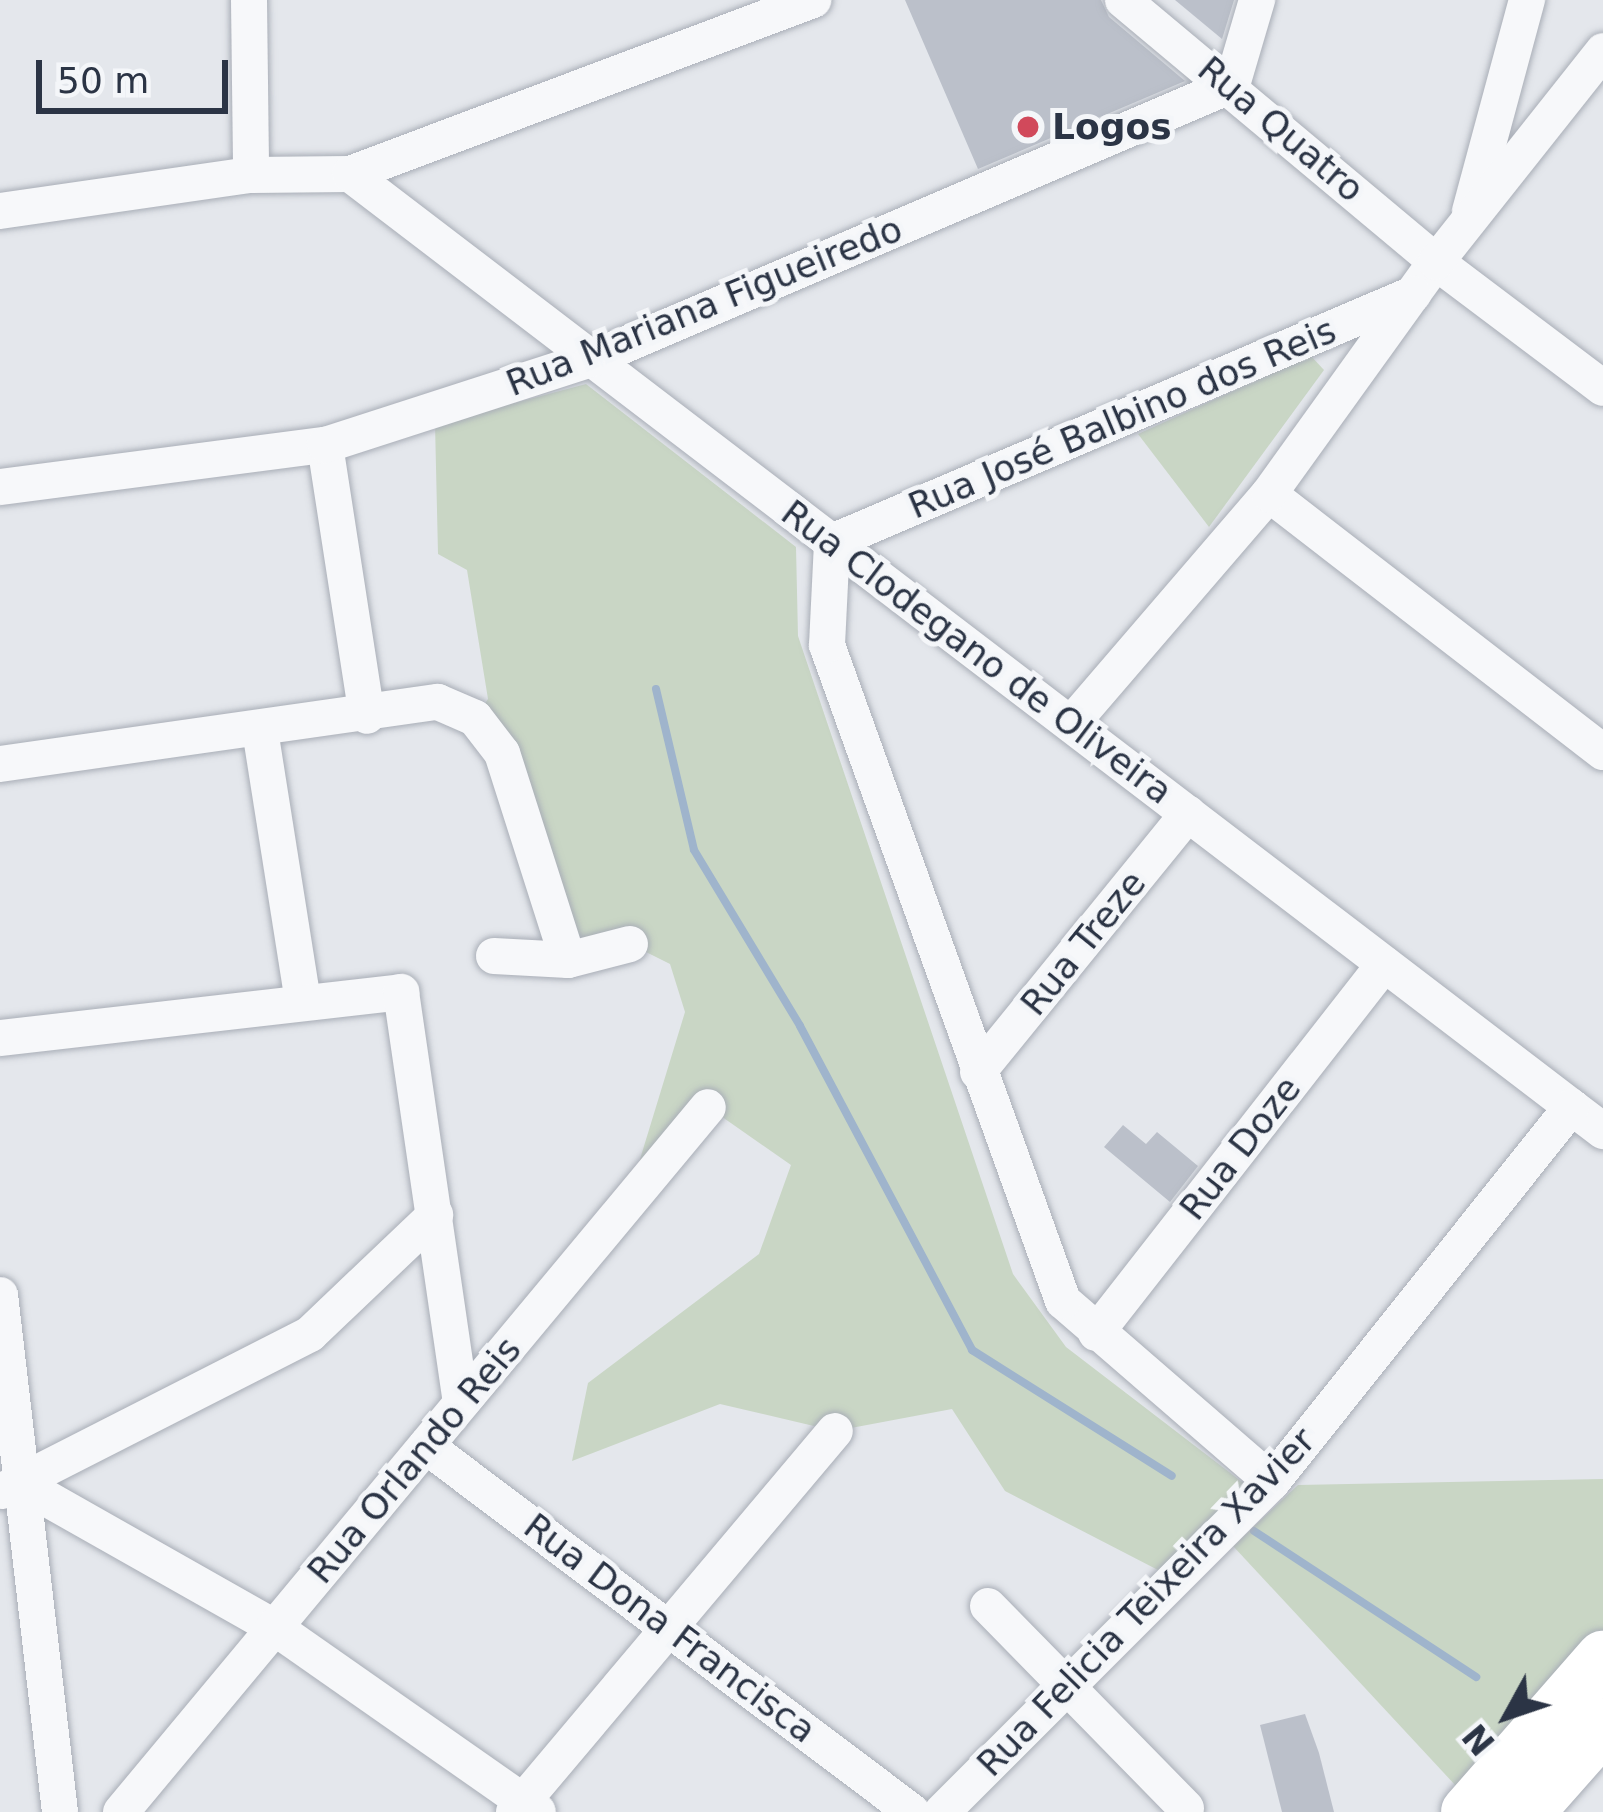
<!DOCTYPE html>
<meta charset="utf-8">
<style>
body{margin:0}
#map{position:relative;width:1603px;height:1812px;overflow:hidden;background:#e4e7ec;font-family:"DejaVu Sans",sans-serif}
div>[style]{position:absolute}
.green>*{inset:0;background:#c9d6c5}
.stream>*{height:8px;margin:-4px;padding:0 4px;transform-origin:4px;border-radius:4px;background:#9fb4cc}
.building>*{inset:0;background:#bbc0ca}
.roads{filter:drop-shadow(0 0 3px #a9aeb7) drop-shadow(0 0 3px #a9aeb7)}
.minor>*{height:36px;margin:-18px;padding:0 18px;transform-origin:18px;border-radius:18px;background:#f7f8fa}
.highway>*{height:54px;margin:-27px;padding:0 27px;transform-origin:27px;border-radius:27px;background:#fff}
.dots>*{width:33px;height:33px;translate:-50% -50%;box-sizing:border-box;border:6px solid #f4f6f9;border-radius:50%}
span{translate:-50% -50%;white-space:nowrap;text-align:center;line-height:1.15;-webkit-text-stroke:10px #f4f6f9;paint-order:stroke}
.poi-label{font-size:36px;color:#2b3445;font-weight:700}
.left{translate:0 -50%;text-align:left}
.street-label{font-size:36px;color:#2b3445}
.north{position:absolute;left:1447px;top:1656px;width:120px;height:120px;-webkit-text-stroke:9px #f4f6f9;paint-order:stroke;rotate:230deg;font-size:33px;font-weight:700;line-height:48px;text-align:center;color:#2b3445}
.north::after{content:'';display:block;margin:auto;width:42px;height:54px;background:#2b3445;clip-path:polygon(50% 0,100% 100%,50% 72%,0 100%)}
.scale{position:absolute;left:36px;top:60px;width:192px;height:54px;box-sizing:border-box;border:6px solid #2b3445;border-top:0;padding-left:15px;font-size:36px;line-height:42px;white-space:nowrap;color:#2b3445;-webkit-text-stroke:9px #f4f6f9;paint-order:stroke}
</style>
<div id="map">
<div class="green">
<i style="clip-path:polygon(1311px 356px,1324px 370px,1209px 527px,1138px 434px)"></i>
<i style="clip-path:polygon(586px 384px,796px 547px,798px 636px,1013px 1274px,1066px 1347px,1246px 1485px,1158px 1570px,1005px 1491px,952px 1409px,835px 1431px,720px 1404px,572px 1461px,588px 1383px,759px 1254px,791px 1165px,708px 1107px,637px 1169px,685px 1012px,670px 964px,630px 944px,568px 960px,475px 718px,488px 699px,467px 570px,438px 554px,435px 424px)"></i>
<i style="clip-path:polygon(1603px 1479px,1603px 1630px,1456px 1786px,1233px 1546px,1298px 1485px)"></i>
</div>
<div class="stream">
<i style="left:656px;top:689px;width:165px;rotate:76.7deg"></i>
<i style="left:694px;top:850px;width:205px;rotate:58.9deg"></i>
<i style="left:800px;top:1026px;width:367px;rotate:62deg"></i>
<i style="left:972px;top:1350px;width:236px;rotate:32.2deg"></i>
<i style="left:1254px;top:1531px;width:266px;rotate:33.3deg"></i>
</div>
<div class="building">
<i style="clip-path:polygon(905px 0,1101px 0,1109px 17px,1185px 81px,978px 169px)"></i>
<i style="clip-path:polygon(1175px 0,1234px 0,1222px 39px)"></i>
<i style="clip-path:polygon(1123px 1125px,1146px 1144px,1157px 1132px,1198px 1166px,1170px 1202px,1104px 1147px)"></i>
<i style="clip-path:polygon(1305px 1714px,1319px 1753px,1334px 1812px,1282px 1812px,1260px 1725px)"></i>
</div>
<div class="roads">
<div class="minor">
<i style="left:249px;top:0;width:175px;rotate:89.3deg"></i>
<i style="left:1123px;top:0;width:408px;rotate:39.9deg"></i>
<i style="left:1436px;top:262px;width:209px;rotate:37deg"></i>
<i style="left:350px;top:174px;width:1577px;rotate:37.37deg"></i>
<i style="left:0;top:211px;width:254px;rotate:-8.2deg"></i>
<i style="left:251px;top:175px;width:99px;rotate:-0.6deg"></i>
<i style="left:350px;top:174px;width:495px;rotate:-20.6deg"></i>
<i style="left:1470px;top:211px;width:219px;rotate:-74.9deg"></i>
<i style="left:325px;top:445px;width:274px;rotate:81.2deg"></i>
<i style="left:0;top:487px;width:328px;rotate:-7.4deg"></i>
<i style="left:325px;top:445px;width:281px;rotate:-17.9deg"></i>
<i style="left:592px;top:359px;width:696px;rotate:-23.18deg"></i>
<i style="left:1232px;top:85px;width:89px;rotate:-73.6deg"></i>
<i style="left:1269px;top:494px;width:422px;rotate:37.7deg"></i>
<i style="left:1071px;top:724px;width:303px;rotate:-49.3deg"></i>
<i style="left:1269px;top:494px;width:286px;rotate:-54.3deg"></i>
<i style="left:1436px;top:262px;width:269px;rotate:-51.6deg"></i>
<i style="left:260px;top:730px;width:276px;rotate:81deg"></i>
<i style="left:0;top:764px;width:442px;rotate:-8.1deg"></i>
<i style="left:438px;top:702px;width:40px;rotate:23.4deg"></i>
<i style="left:475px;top:718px;width:44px;rotate:52.4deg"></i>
<i style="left:502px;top:753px;width:217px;rotate:72.3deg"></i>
<i style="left:494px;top:956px;width:74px;rotate:3.1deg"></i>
<i style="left:568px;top:960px;width:64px;rotate:-14.5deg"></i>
<i style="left:0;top:1038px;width:404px;rotate:-6.5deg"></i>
<i style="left:401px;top:992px;width:415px;rotate:81.7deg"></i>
<i style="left:978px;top:1072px;width:333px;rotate:-50.9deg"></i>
<i style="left:0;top:1295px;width:520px;rotate:83.38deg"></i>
<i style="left:1096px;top:1333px;width:468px;rotate:-52deg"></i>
<i style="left:426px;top:1446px;width:608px;rotate:36.98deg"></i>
<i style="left:1272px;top:1482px;width:276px;rotate:-139.1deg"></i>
<i style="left:1063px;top:1301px;width:697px;rotate:-109.79deg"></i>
<i style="left:827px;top:645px;width:103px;rotate:-87.2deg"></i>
<i style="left:832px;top:542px;width:632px;rotate:-23.12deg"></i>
<i style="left:23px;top:1485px;width:288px;rotate:29.5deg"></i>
<i style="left:274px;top:1627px;width:322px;rotate:35deg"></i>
<i style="left:2px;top:1491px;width:346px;rotate:-27deg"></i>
<i style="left:310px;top:1334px;width:173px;rotate:-43.6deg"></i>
<i style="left:988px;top:1606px;width:283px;rotate:45.6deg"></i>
<i style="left:121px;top:1812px;width:917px;rotate:-50.22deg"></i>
<i style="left:514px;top:1812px;width:498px;rotate:-49.9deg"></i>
<i style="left:942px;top:1812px;width:467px;rotate:-45deg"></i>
<i style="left:1272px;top:1482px;width:480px;rotate:-51.4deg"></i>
</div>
<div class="highway">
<i style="left:1468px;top:1812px;width:205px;rotate:-48.8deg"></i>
<i style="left:1527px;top:1812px;width:115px;rotate:-48.5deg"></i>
</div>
</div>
<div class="dots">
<i style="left:1028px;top:127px;background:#d1495b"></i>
</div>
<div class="poi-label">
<span class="left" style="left:1052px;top:127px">Logos</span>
</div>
<div class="street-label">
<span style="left:1281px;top:129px;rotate:40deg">Rua Quatro</span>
<span style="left:704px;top:306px;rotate:-22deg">Rua Mariana Figueiredo</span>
<span style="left:1122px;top:418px;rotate:-23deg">Rua José Balbino dos Reis</span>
<span style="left:977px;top:652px;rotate:37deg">Rua Clodegano de Oliveira</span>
<span style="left:1083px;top:943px;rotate:-51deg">Rua Treze</span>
<span style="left:1240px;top:1148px;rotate:-52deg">Rua Doze</span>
<span style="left:414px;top:1460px;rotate:-50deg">Rua Orlando Reis</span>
<span style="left:1146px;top:1602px;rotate:-46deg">Rua Felicia Teixeira Xavier</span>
<span style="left:670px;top:1628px;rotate:37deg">Rua Dona Francisca</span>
</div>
<div class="north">N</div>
<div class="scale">50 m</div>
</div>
